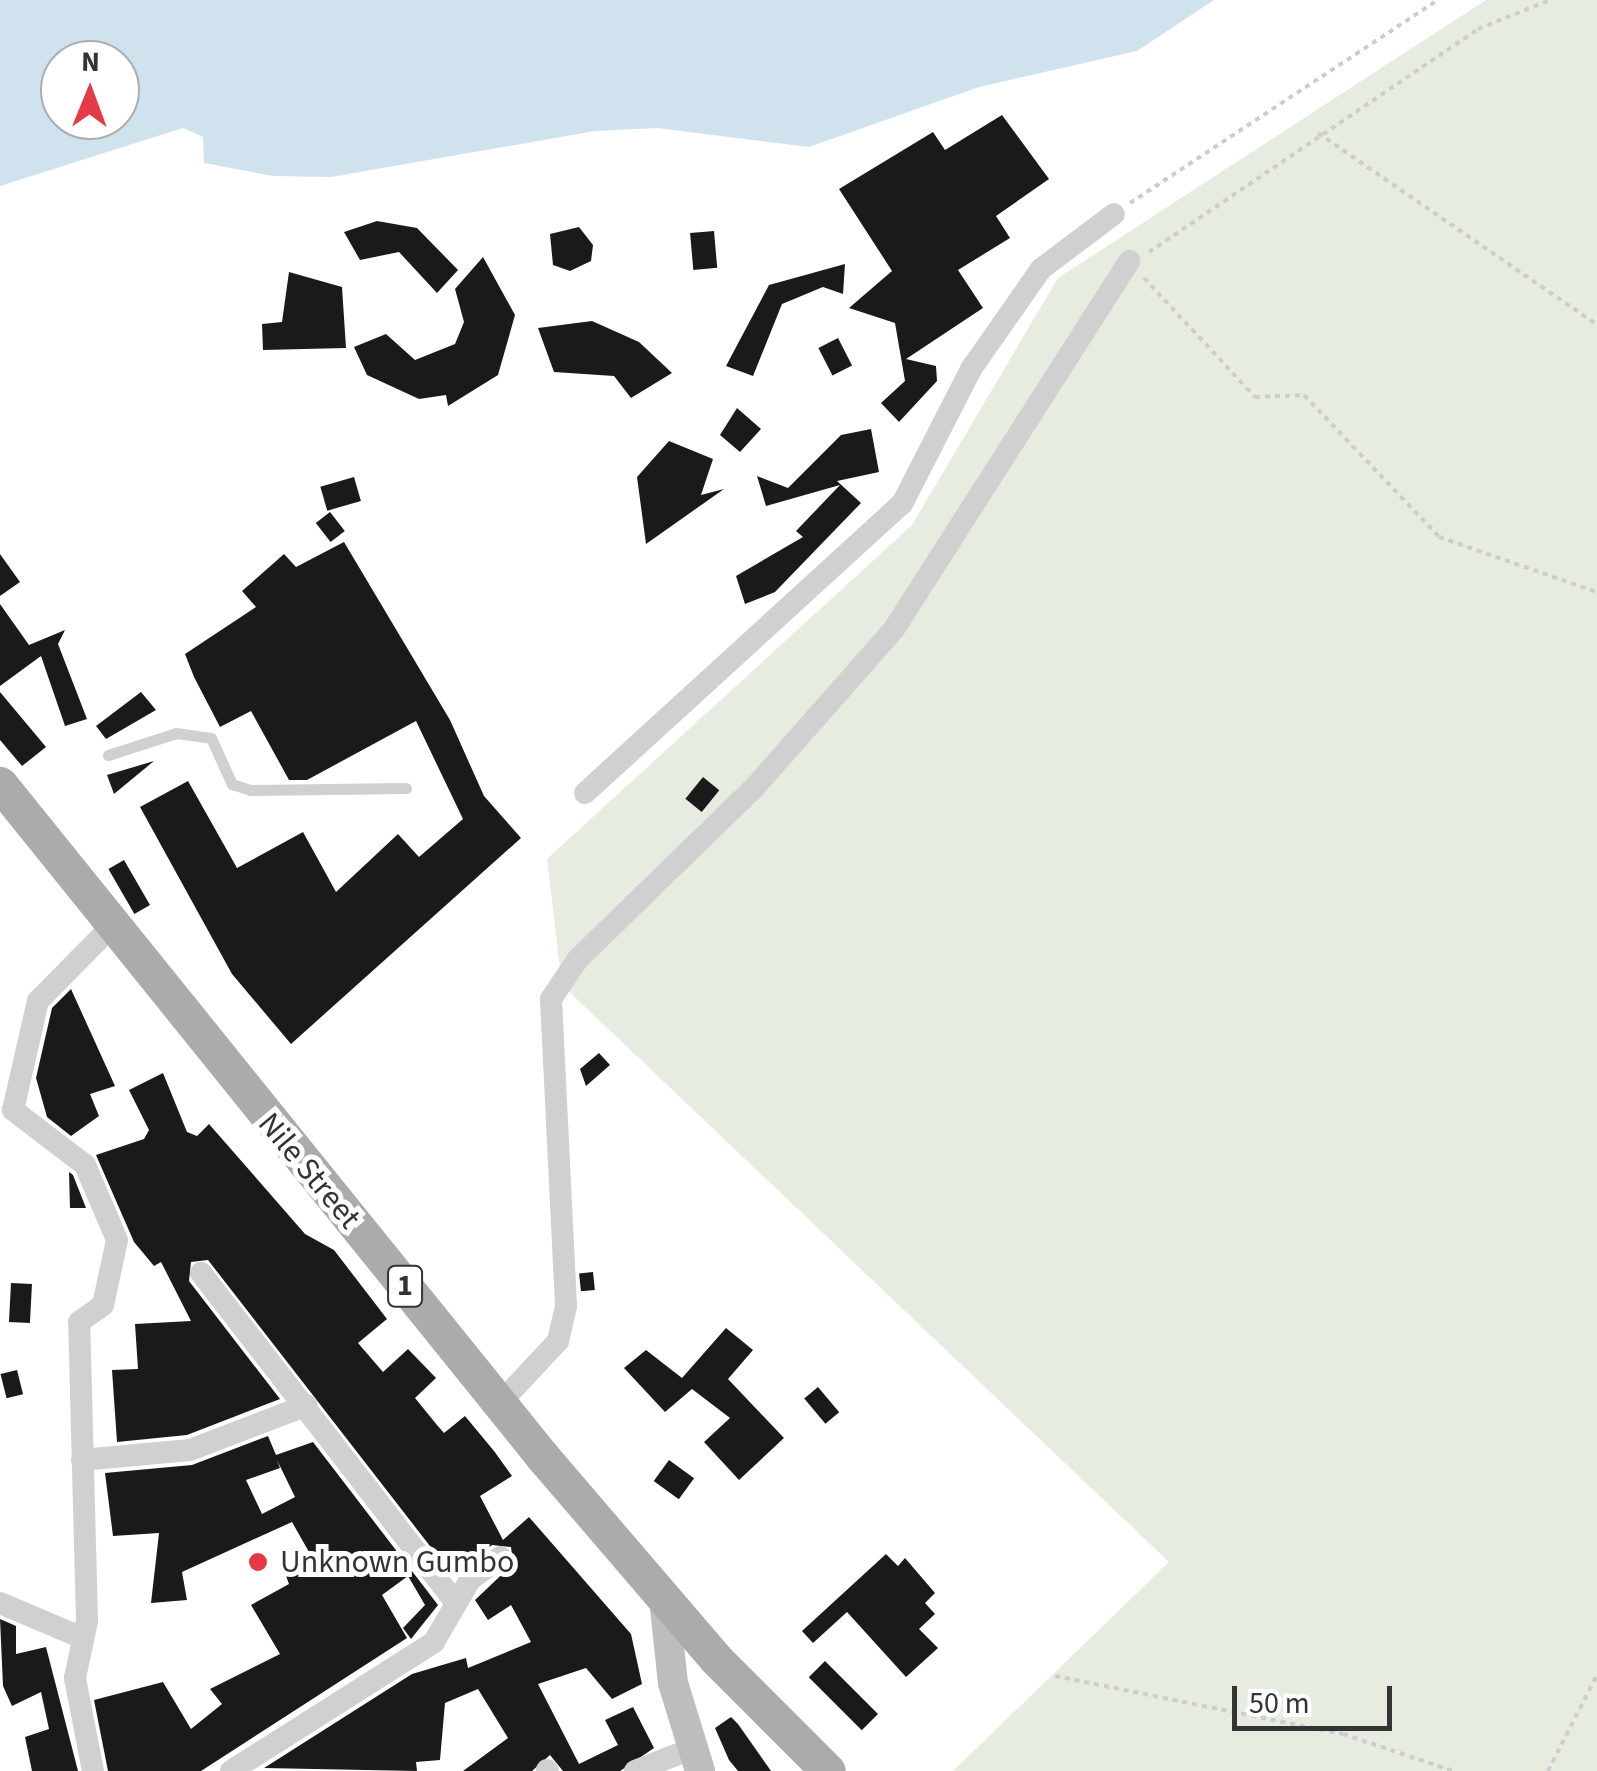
<!DOCTYPE html>
<style>
body{margin:0}
#map{position:relative;width:1597px;height:1771px;overflow:hidden;background:#fff;font-family:"Source Sans 3",sans-serif}
div>[style]{position:absolute}
.green>*{inset:0;background:#e6ecdf}
.water>*{inset:0;background:#cfe2ee}
.building>*{inset:0;background:#1a1a1a;transform-origin:0 0}
.path>*{height:4px;margin-top:-2px;transform-origin:0;background:repeating-linear-gradient(90deg,#cdcdcd 0 5px,transparent 0 10px)}
.service>*{height:11px;margin:-5.5px;padding:0 5.5px;transform-origin:5.5px;border-radius:5.5px;background:#d0d0d0}
.minor>*{height:22px;margin:-11px;padding:0 11px;transform-origin:11px;border-radius:11px;background:#d0d0d0}
.secondary>*{height:30px;margin:-15px;padding:0 15px;transform-origin:15px;border-radius:15px;background:#bdbdbd}
.primary>*{height:35px;margin:-17.5px;padding:0 17.5px;transform-origin:17.5px;border-radius:17.5px;background:#ababab}
.dots>*{width:28px;height:28px;translate:-50% -50%;box-sizing:border-box;border:5px solid #fff;border-radius:50%}
span{translate:-50% -50%;white-space:nowrap;text-align:center;line-height:1.15;-webkit-text-stroke:10px #fff;paint-order:stroke}
.shield-label span{padding:2px 8px;background:#fff;border:2px solid;border-radius:8px;-webkit-text-stroke-width:0}
.shield-label{font-size:30px;color:#333;font-weight:700}
.street-label{font-size:32px;color:#333}
.poi-label{font-size:32px;color:#333}
.left{translate:0 -50%;text-align:left}
.north{position:absolute;left:40px;top:40px;width:100px;height:100px;box-sizing:border-box;background:#fff;border:2px solid #adadad;border-radius:50%;rotate:1deg;font-size:28px;font-weight:700;line-height:40px;text-align:center;color:#333}
.north::after{content:'';display:block;margin:auto;width:35px;height:45px;background:#e63946;clip-path:polygon(50% 0,100% 100%,50% 72%,0 100%)}
.scale{position:absolute;left:1232px;top:1686px;width:160px;height:45px;box-sizing:border-box;border:5px solid #333;border-top:0;padding-left:12px;font-size:30px;line-height:35px;white-space:nowrap;color:#333;-webkit-text-stroke:8px #fff;paint-order:stroke}
</style>
<div id="map">
<div class="green">
<i style="clip-path:polygon(1486px 0,1597px 0,1597px 1771px,953px 1771px,1169px 1562px,562px 985px,547px 859px,912px 525px,1058px 278px)"></i>
</div>
<div class="water">
<i style="clip-path:polygon(evenodd,0 0,1214px 0,1137px 51px,979px 87px,809px 147px,657px 128px,595px 131px,331px 177px,273px 176px,204px 163px,203px 137px,183px 128px,0 186px,0 0,60px 60px,120px 60px,120px 120px,60px 120px,60px 60px)"></i>
</div>
<div class="building">
<i style="clip-path:polygon(1002px 115px,1049px 179px,996px 216px,1010px 238px,958px 270px,983px 308px,906px 359px,936px 366px,937px 381px,899px 422px,881px 403px,905px 381px,895px 323px,849px 308px,892px 271px,839px 189px,933px 132px,945px 150px)"></i>
<i style="clip-path:polygon(377px 221px,417px 228px,458px 270px,437px 293px,399px 252px,360px 260px,344px 232px)"></i>
<i style="clip-path:polygon(579px 227px,593px 245px,591px 261px,570px 271px,553px 265px,550px 234px)"></i>
<i style="left:714px;top:231px;width:37px;height:24px;rotate:85deg"></i>
<i style="clip-path:polygon(483px 257px,515px 315px,498px 375px,448px 406px,446px 395px,419px 399px,367px 375px,354px 347px,386px 334px,415px 360px,455px 344px,464px 322px,455px 289px)"></i>
<i style="clip-path:polygon(845px 264px,843px 294px,823px 287px,782px 304px,753px 376px,726px 366px,769px 285px)"></i>
<i style="clip-path:polygon(289px 272px,342px 287px,346px 348px,263px 350px,262px 324px,282px 322px)"></i>
<i style="clip-path:polygon(592px 321px,639px 342px,672px 373px,631px 398px,614px 376px,554px 372px,538px 328px)"></i>
<i style="left:838px;top:338px;width:31px;height:22px;rotate:63deg"></i>
<i style="clip-path:polygon(737px 408px,761px 429px,740px 452px,720px 435px)"></i>
<i style="clip-path:polygon(871px 429px,879px 472px,837px 481px,861px 503px,775px 592px,745px 604px,736px 576px,803px 537px,796px 531px,840px 485px,766px 506px,757px 476px,788px 488px,841px 435px)"></i>
<i style="clip-path:polygon(669px 441px,713px 459px,701px 495px,724px 489px,646px 544px,637px 477px)"></i>
<i style="left:354px;top:477px;width:25px;height:35px;rotate:74deg"></i>
<i style="left:330px;top:512px;width:24px;height:18px;rotate:52deg"></i>
<i style="clip-path:polygon(344px 542px,450px 720px,484px 796px,521px 838px,291px 1044px,232px 974px,140px 807px,188px 781px,237px 868px,303px 832px,336px 892px,398px 834px,419px 857px,463px 819px,416px 721px,307px 780px,289px 780px,251px 711px,220px 727px,194px 677px,185px 654px,256px 607px,242px 591px,284px 554px,296px 567px)"></i>
<i style="clip-path:polygon(0 554px,20px 582px,0 596px)"></i>
<i style="clip-path:polygon(0 604px,29px 645px,65px 630px,58px 644px,87px 719px,65px 726px,41px 656px,0 686px)"></i>
<i style="clip-path:polygon(0 692px,46px 747px,22px 766px,0 740px)"></i>
<i style="clip-path:polygon(141px 692px,156px 710px,106px 739px,96px 726px)"></i>
<i style="clip-path:polygon(154px 761px,114px 794px,107px 775px)"></i>
<i style="left:703px;top:777px;width:21px;height:28px;rotate:39deg"></i>
<i style="left:124px;top:860px;width:52px;height:18px;rotate:60deg"></i>
<i style="clip-path:polygon(71px 989px,115px 1086px,90px 1094px,99px 1116px,71px 1136px,47px 1117px,36px 1078px,52px 1008px)"></i>
<i style="clip-path:polygon(599px 1053px,610px 1065px,586px 1086px,580px 1069px)"></i>
<i style="clip-path:polygon(163px 1073px,187px 1132px,197px 1136px,209px 1124px,305px 1234px,334px 1250px,387px 1319px,358px 1343px,383px 1372px,408px 1349px,436px 1378px,415px 1398px,437px 1425px,444px 1433px,465px 1416px,494px 1451px,512px 1476px,480px 1496px,503px 1540px,529px 1517px,631px 1634px,642px 1684px,612px 1699px,586px 1668px,538px 1684px,579px 1764px,618px 1745px,605px 1720px,633px 1707px,654px 1748px,620px 1771px,563px 1771px,550px 1755px,532px 1771px,463px 1771px,508px 1738px,478px 1689px,445px 1703px,440px 1760px,416px 1762px,417px 1771px,264px 1768px,412px 1674px,466px 1658px,468px 1668px,531px 1642px,511px 1605px,488px 1620px,475px 1600px,513px 1564px,511px 1547px,492px 1545px,454px 1577px,208px 1260px,191px 1262px,189px 1281px,280px 1399px,187px 1435px,117px 1442px,112px 1370px,138px 1369px,135px 1324px,191px 1321px,161px 1262px,154px 1266px,134px 1242px,96px 1155px,144px 1139px,149px 1130px,129px 1090px)"></i>
<i style="clip-path:polygon(69px 1172px,73px 1175px,86px 1208px,70px 1208px)"></i>
<i style="left:593px;top:1272px;width:18px;height:14px;rotate:84deg"></i>
<i style="left:11px;top:1283px;width:21px;height:39px;rotate:3deg"></i>
<i style="clip-path:polygon(726px 1328px,753px 1350px,728px 1379px,784px 1438px,739px 1480px,704px 1442px,730px 1418px,692px 1389px,665px 1412px,624px 1368px,646px 1350px,682px 1378px)"></i>
<i style="left:17px;top:1370px;width:25px;height:17px;rotate:76deg"></i>
<i style="left:818px;top:1387px;width:33px;height:18px;rotate:50deg"></i>
<i style="clip-path:polygon(evenodd,268px 1436px,276px 1455px,313px 1442px,438px 1605px,411px 1639px,403px 1628px,425px 1605px,408px 1576px,382px 1595px,407px 1638px,201px 1771px,108px 1771px,94px 1700px,163px 1682px,191px 1729px,222px 1704px,210px 1689px,280px 1654px,251px 1605px,289px 1584px,281px 1562px,309px 1552px,292px 1522px,182px 1572px,187px 1600px,151px 1603px,159px 1533px,113px 1536px,105px 1473px,192px 1465px,268px 1436px,277px 1460px,295px 1497px,262px 1514px,246px 1480px,280px 1468px,277px 1460px)"></i>
<i style="left:669px;top:1460px;width:31px;height:26px;rotate:36deg"></i>
<i style="clip-path:polygon(886px 1554px,898px 1566px,905px 1558px,935px 1593px,925px 1603px,935px 1614px,919px 1629px,938px 1648px,906px 1677px,847px 1612px,813px 1643px,802px 1631px)"></i>
<i style="clip-path:polygon(0 1619px,16px 1626px,16px 1654px,46px 1647px,78px 1771px,32px 1771px,25px 1737px,49px 1729px,41px 1692px,12px 1706px,3px 1686px)"></i>
<i style="left:825px;top:1661px;width:75px;height:23px;rotate:45deg"></i>
<i style="clip-path:polygon(731px 1717px,738px 1724px,771px 1771px,738px 1771px,729px 1760px,715px 1728px)"></i>
</div>
<div class="path">
<i style="left:1318px;top:133px;width:339px;rotate:34.5deg"></i>
<i style="left:1130px;top:203px;width:369px;rotate:-33.4deg"></i>
<i style="left:1149px;top:252px;width:397px;rotate:-34.1deg"></i>
<i style="left:1478px;top:29px;width:78px;rotate:-21.9deg"></i>
<i style="left:1144px;top:278px;width:163px;rotate:47deg"></i>
<i style="left:1255px;top:397px;width:49px;rotate:-2.3deg"></i>
<i style="left:1304px;top:395px;width:196px;rotate:46.4deg"></i>
<i style="left:1439px;top:537px;width:167px;rotate:19.2deg"></i>
<i style="left:1055px;top:1676px;width:294px;rotate:11.4deg"></i>
<i style="left:1343px;top:1734px;width:116px;rotate:18.6deg"></i>
<i style="left:1548px;top:1771px;width:108px;rotate:-63deg"></i>
</div>
<div class="service">
<i style="left:108px;top:755px;width:71px;rotate:-17.9deg"></i>
<i style="left:176px;top:733px;width:35px;rotate:8deg"></i>
<i style="left:211px;top:738px;width:51px;rotate:65.5deg"></i>
<i style="left:232px;top:784px;width:19px;rotate:18deg"></i>
<i style="left:250px;top:790px;width:156px;rotate:-0.7deg"></i>
</div>
<div class="minor">
<i style="left:585px;top:793px;width:429px;rotate:-42.4deg"></i>
<i style="left:902px;top:504px;width:152px;rotate:-62.9deg"></i>
<i style="left:971px;top:369px;width:122px;rotate:-55deg"></i>
<i style="left:1041px;top:269px;width:91px;rotate:-37deg"></i>
<i style="left:201px;top:1273px;width:416px;rotate:52.3deg"></i>
<i style="left:503px;top:1400px;width:81px;rotate:-47deg"></i>
<i style="left:558px;top:1341px;width:36px;rotate:-77deg"></i>
<i style="left:566px;top:1306px;width:307px;rotate:-92.8deg"></i>
<i style="left:551px;top:999px;width:48px;rotate:-56deg"></i>
<i style="left:578px;top:959px;width:245px;rotate:-44.2deg"></i>
<i style="left:754px;top:788px;width:212px;rotate:-48.6deg"></i>
<i style="left:894px;top:629px;width:437px;rotate:-57.4deg"></i>
<i style="left:82px;top:1460px;width:108px;rotate:-5.3deg"></i>
<i style="left:190px;top:1450px;width:125px;rotate:-21deg"></i>
<i style="left:0;top:1603px;width:85px;rotate:22.9deg"></i>
<i style="left:547px;top:1770px;width:1px;rotate:45deg"></i>
<i style="left:93px;top:1771px;width:95px;rotate:-101deg"></i>
<i style="left:75px;top:1678px;width:58px;rotate:-78.1deg"></i>
<i style="left:87px;top:1621px;width:299px;rotate:-91.5deg"></i>
<i style="left:79px;top:1322px;width:29px;rotate:-35deg"></i>
<i style="left:103px;top:1305px;width:66px;rotate:-77.8deg"></i>
<i style="left:117px;top:1240px;width:82px;rotate:-113.1deg"></i>
<i style="left:85px;top:1165px;width:91px;rotate:-142.6deg"></i>
<i style="left:13px;top:1110px;width:112px;rotate:-77.1deg"></i>
<i style="left:38px;top:1001px;width:107px;rotate:-45.4deg"></i>
<i style="left:231px;top:1771px;width:241px;rotate:-32.4deg"></i>
<i style="left:434px;top:1642px;width:72px;rotate:-59.9deg"></i>
<i style="left:470px;top:1580px;width:38px;rotate:-37deg"></i>
<i style="left:635px;top:1771px;width:60px;rotate:-21.4deg"></i>
</div>
<div class="secondary">
<i style="left:664px;top:1599px;width:84px;rotate:83.9deg"></i>
<i style="left:673px;top:1683px;width:92px;rotate:72.9deg"></i>
</div>
<div class="primary">
<i style="left:0;top:784px;width:863px;rotate:51.11deg"></i>
<i style="left:542px;top:1456px;width:267px;rotate:49.4deg"></i>
<i style="left:716px;top:1659px;width:158px;rotate:45deg"></i>
</div>
<div class="dots">
<i style="left:258px;top:1562px;background:#e63946"></i>
</div>
<div class="shield-label">
<span style="left:405px;top:1286px">1</span>
</div>
<div class="street-label">
<span style="left:309px;top:1171px;rotate:50deg">Nile Street</span>
</div>
<div class="poi-label">
<span class="left" style="left:280px;top:1562px">Unknown Gumbo</span>
</div>
<div class="north">N</div>
<div class="scale">50 m</div>
</div>
